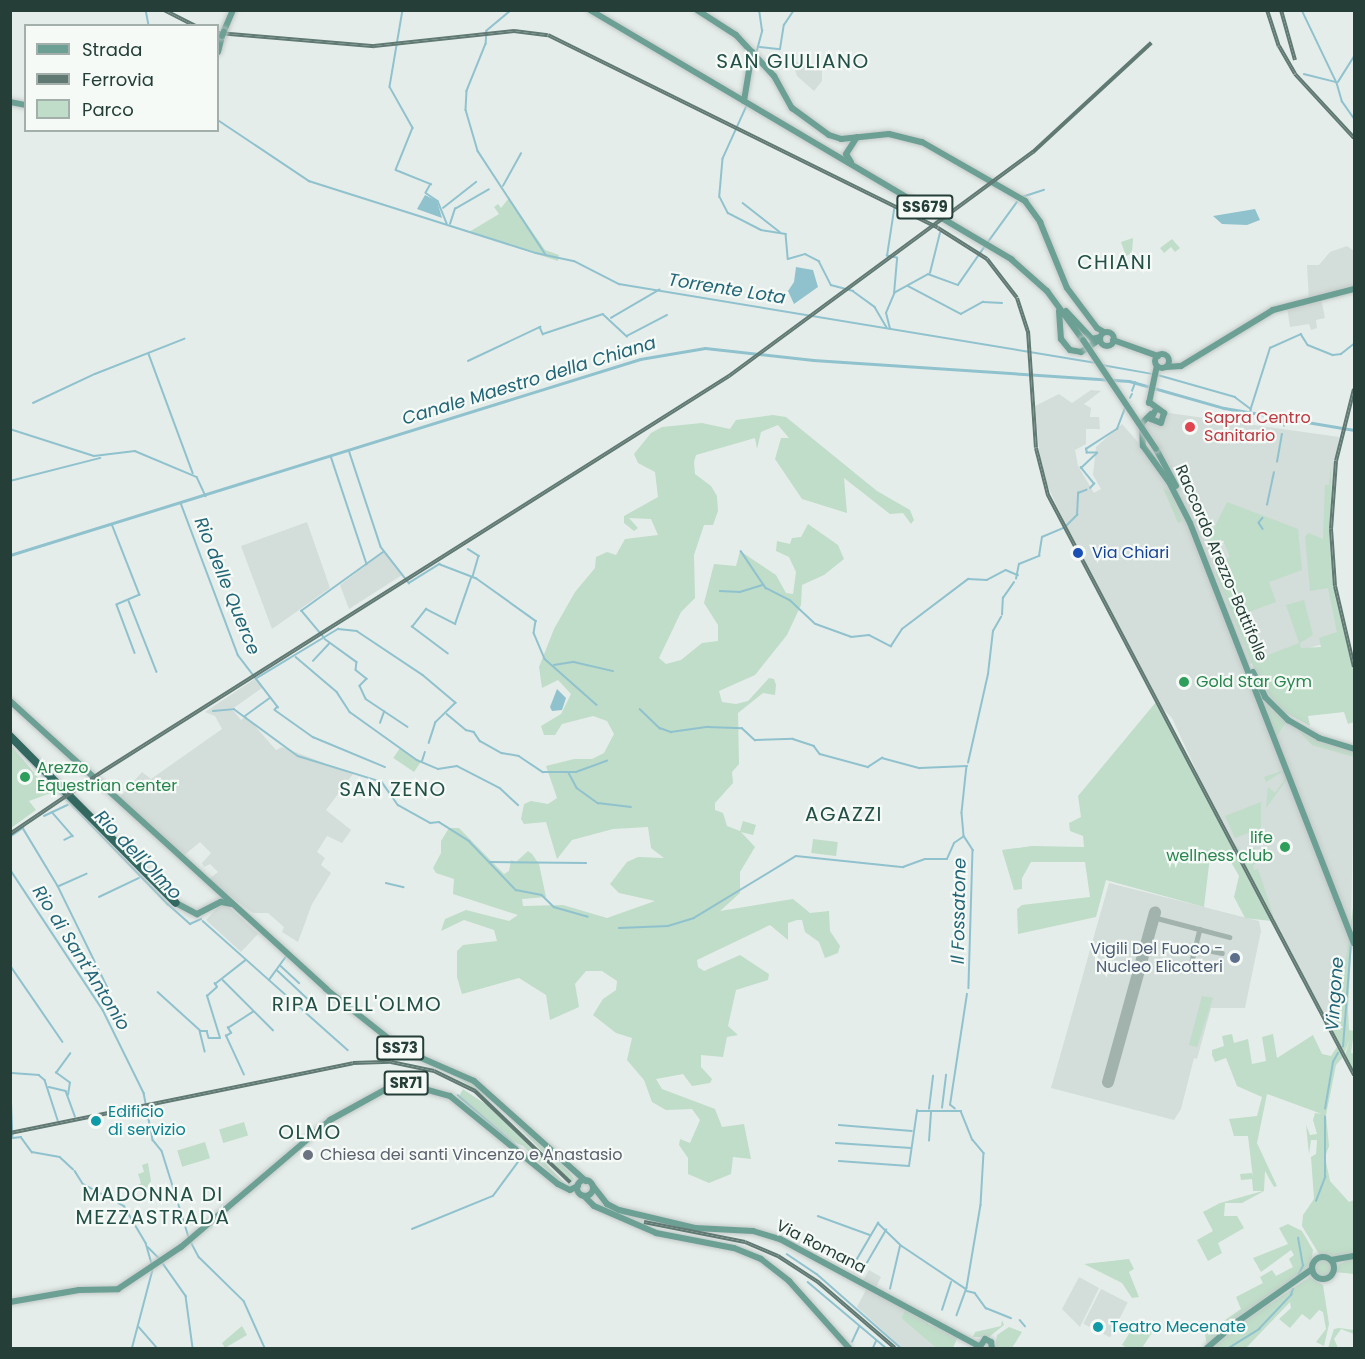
<!DOCTYPE html>
<style>
body{margin:0}
#map{position:relative;width:1365px;height:1359px;overflow:hidden;background:#e5edea;font-family:Poppins,sans-serif}
div>[style]{position:absolute}
.built>*{inset:0;background:#d3ddd9;transform-origin:0 0}
.green>*{inset:0;background:#bfddc8;transform-origin:0 0}
.round{border-radius:50%}
.water>*{inset:0;background:#90c2ce}
.stream>*{height:1.5px;margin:-0.75px;padding:0 0.75px;transform-origin:0.75px;border-radius:0.75px;background:#90c2ce}
.canal>*{height:3px;margin:-1.5px;padding:0 1.5px;transform-origin:1.5px;border-radius:1.5px;background:#90c2ce}
.taxiway>*{height:4.5px;margin:-2.25px;padding:0 2.25px;transform-origin:2.25px;border-radius:2.25px;background:#a2b3ae}
.runway>*{height:12px;margin:-6px;padding:0 6px;transform-origin:6px;border-radius:6px;background:#a2b3ae}
.roads{filter:drop-shadow(0 0 2px #c2c9c7) drop-shadow(0 0 2px #c2c9c7)}
.major>*{height:6px;margin:-3px;padding:0 3px;transform-origin:3px;border-radius:3px;background:#6ca094}
.major>.ring{margin:-3px;padding:0;box-sizing:content-box;background:none;border:6px solid #6ca094;border-radius:50%}
.highway>*{height:8px;margin:-4px;padding:0 4px;transform-origin:4px;border-radius:4px;background:#32685f}
.rail>*{height:4px;margin-top:-2px;transform-origin:0;background:repeating-linear-gradient(90deg,#f5faf7 0 4.5px,#607973 0 9px);box-sizing:border-box;border-block:2px solid #607973}
.bridges{filter:drop-shadow(0 0 2px #c2c9c7) drop-shadow(0 0 2px #c2c9c7)}
.major-bridge>*{height:6px;margin:-3px;padding:0 3px;transform-origin:3px;border-radius:3px;background:#6ca094}
.dots>*{width:16px;height:16px;translate:-50% -50%;box-sizing:border-box;border:3px solid #f5faf7;border-radius:50%}
span{translate:-50% -50%;white-space:nowrap;text-align:center;line-height:1.15;-webkit-text-stroke:4.5px #f5faf7;paint-order:stroke}
.shield-label span{padding:2px 4px;background:#f5faf7;border:2px solid;border-radius:4px;-webkit-text-stroke-width:0}
.shield-label{font-size:15px;color:#253e38;font-weight:700}
.health-label{font-size:16px;color:#be3a42}
.left{translate:0 -50%;text-align:left}
.transit-label{font-size:16px;color:#164399}
.street-label{font-size:16px;color:#253e38}
.leisure-label{font-size:16px;color:#27864d}
.right{translate:-100% -50%;text-align:right}
.service-label{font-size:16px;color:#4e5e75}
.culture-label{font-size:16px;color:#0d838f}
.worship-label{font-size:16px;color:#5b616d}
.water-label{font-size:18px;color:#226577;font-style:italic}
.quarter-label{font-size:20px;color:#224f46;letter-spacing:1.5px}
.frame{position:absolute;inset:0;border:12px solid #253e38;pointer-events:none}
.legend{position:absolute;left:24px;top:24px;width:195px;height:108px;box-sizing:border-box;background:#f5faf7;border:2px solid #a2afab;margin:0;padding:8px 10px;list-style:none;font-size:18px;color:#253e38}
.legend li{display:flex;align-items:center;gap:12px;height:30px}
.legend b{width:30px;border:2px solid #a2afab}
</style>
<div id="map">
<div class="built">
<i style="clip-path:polygon(802px 61px,822px 70px,822px 81px,814px 91px,797px 76px,793px 63px)"></i>
<i style="clip-path:polygon(1347px 246px,1354px 251px,1354px 286px,1321px 298px,1325px 318px,1316px 320px,1317px 328px,1311px 330px,1309px 324px,1290px 327px,1287px 307px,1309px 301px,1307px 265px,1319px 265px,1330px 252px)"></i>
<i style="clip-path:polygon(1091px 390px,1101px 391px,1084px 404px,1091px 408px,1090px 417px,1099px 417px,1100px 429px,1086px 429px,1086px 444px,1075px 450px,1078px 466px,1094px 493px,1101px 489px,1093px 475px,1096px 447px,1122px 424px,1158px 465px,1156px 449px,1142px 426px,1169px 413px,1339px 437px,1330px 529px,1332px 572px,1345px 638px,1246px 665px,1351px 933px,1338px 1018px,1329px 1024px,1208px 796px,1172px 718px,1162px 708px,1070px 535px,1041px 471px,1035px 406px,1059px 394px,1072px 403px)"></i>
<i style="clip-path:polygon(307px 522px,330px 588px,272px 629px,241px 546px)"></i>
<i style="clip-path:polygon(384px 552px,402px 575px,349px 609px,340px 585px)"></i>
<i style="clip-path:polygon(256px 678px,262px 688px,232px 709px,241px 720px,246px 716px,276px 750px,282px 747px,353px 774px,326px 810px,351px 830px,342px 843px,327px 836px,317px 852px,325px 858px,321px 865px,331px 873px,312px 904px,298px 942px,282px 932px,284px 927px,268px 913px,253px 913px,208px 880px,218px 872px,210px 864px,204px 867px,202px 863px,211px 853px,200px 842px,182px 857px,119px 798px,142px 772px,151px 779px,222px 729px,215px 716px,205px 712px)"></i>
<i style="clip-path:polygon(1287px 721px,1315px 744px,1354px 757px,1351px 928px,1276px 738px)"></i>
<i style="clip-path:polygon(1109px 883px,1259px 921px,1261px 931px,1245px 1008px,1211px 1008px,1197px 1059px,1194px 1058px,1181px 1109px,1174px 1120px,1051px 1088px)"></i>
<i style="clip-path:polygon(227px 905px,258px 934px,241px 952px,206px 920px,219px 906px)"></i>
<i style="clip-path:polygon(869px 1270px,881px 1277px,875px 1289px,907px 1306px,901px 1318px,936px 1348px,902px 1348px,857px 1307px,868px 1286px,862px 1282px)"></i>
<i style="clip-path:polygon(1079px 1277px,1099px 1288px,1080px 1327px,1062px 1309px)"></i>
<i style="left:1101px;top:1289px;width:30px;height:39px;rotate:27deg"></i>
</div>
<div class="green">
<i style="clip-path:polygon(509px 198px,545px 250px,559px 255px,558px 261px,469px 232px,499px 214px,494px 207px,498px 204px,501px 208px)"></i>
<i style="clip-path:polygon(1133px 238px,1132px 253px,1126px 256px,1121px 242px)"></i>
<i style="clip-path:polygon(1172px 239px,1180px 248px,1175px 252px,1171px 247px,1164px 253px,1160px 248px)"></i>
<i style="clip-path:polygon(773px 415px,786px 417px,877px 491px,910px 510px,914px 520px,911px 524px,903px 513px,890px 514px,844px 478px,847px 513px,802px 499px,775px 459px,781px 438px,789px 438px,778px 425px,761px 432px,757px 449px,755px 438px,696px 455px,694px 462px,695px 474px,711px 486px,717px 496px,718px 511px,713px 525px,704px 525px,694px 555px,695px 598px,681px 612px,659px 658px,666px 664px,681px 660px,702px 643px,718px 641px,718px 625px,704px 603px,714px 564px,736px 566px,740px 551px,776px 575px,786px 593px,793px 594px,796px 572px,789px 557px,776px 551px,777px 541px,790px 544px,792px 538px,801px 537px,808px 524px,838px 545px,844px 559px,824px 575px,802px 585px,801px 605px,787px 635px,755px 675px,719px 691px,722px 702px,736px 704px,748px 701px,769px 678px,774px 679px,776px 685px,775px 695px,763px 693px,738px 713px,739px 764px,732px 772px,733px 783px,715px 803px,715px 810px,723px 813px,727px 826px,740px 831px,743px 821px,756px 825px,753px 835px,741px 832px,755px 847px,740px 872px,740px 893px,720px 911px,793px 899px,810px 913px,829px 911px,830px 931px,840px 946px,838px 953px,825px 958px,819px 942px,805px 932px,802px 920px,797px 920px,788px 923px,788px 940px,770px 925px,697px 960px,698px 967px,704px 971px,740px 955px,769px 974px,768px 980px,736px 990px,728px 1026px,738px 1035px,727px 1037px,723px 1057px,701px 1055px,701px 1067px,712px 1079px,710px 1083px,692px 1086px,683px 1074px,656px 1079px,662px 1089px,715px 1109px,722px 1127px,744px 1124px,751px 1159px,733px 1157px,731px 1174px,709px 1183px,688px 1174px,688px 1158px,679px 1145px,680px 1139px,690px 1143px,700px 1120px,692px 1109px,666px 1110px,652px 1102px,644px 1080px,627px 1060px,632px 1038px,616px 1033px,593px 1015px,603px 999px,616px 990px,617px 981px,602px 971px,586px 971px,575px 984px,579px 1007px,550px 1020px,546px 995px,519px 978px,462px 994px,457px 977px,457px 951px,463px 945px,497px 941px,494px 930px,464px 920px,441px 931px,445px 919px,466px 910px,509px 921px,518px 915px,453px 894px,454px 879px,436px 873px,433px 868px,441px 853px,441px 841px,449px 828px,459px 828px,504px 874px,509px 871px,511px 860px,516px 862px,528px 851px,532px 854px,539px 864px,546px 897px,522px 899px,523px 906px,563px 905px,607px 918px,655px 901px,619px 893px,610px 884px,627px 862px,638px 857px,664px 858px,651px 848px,648px 827px,613px 829px,572px 840px,557px 859px,546px 822px,524px 824px,521px 819px,524px 804px,531px 801px,548px 804px,557px 798px,546px 766px,574px 759px,592px 759px,604px 753px,614px 734px,607px 721px,593px 716px,562px 724px,555px 735px,544px 735px,541px 726px,561px 714px,571px 694px,558px 680px,542px 688px,539px 667px,554px 629px,575px 592px,595px 568px,596px 557px,607px 552px,616px 555px,625px 539px,658px 535px,651px 519px,629px 518px,638px 528px,634px 531px,624px 523px,624px 516px,658px 497px,655px 472px,638px 463px,634px 454px,651px 433px,662px 427px,702px 423px,730px 429px,736px 420px)"></i>
<i style="clip-path:polygon(1331px 466px,1331px 557px,1339px 612px,1354px 670px,1354px 722px,1348px 724px,1344px 712px,1308px 716px,1310px 726px,1284px 712px,1261px 686px,1216px 575px,1216px 563px,1230px 557px,1223px 540px,1212px 544px,1209px 538px,1227px 502px,1298px 529px,1302px 570px,1269px 582px,1276px 602px,1243px 614px,1258px 659px,1299px 643px,1286px 605px,1304px 600px,1313px 635px,1300px 643px,1301px 648px,1321px 647px,1319px 638px,1337px 632px,1328px 588px,1310px 591px,1305px 537px,1308px 533px,1323px 539px,1325px 485px,1329px 485px)"></i>
<i style="clip-path:polygon(1163px 488px,1171px 493px,1182px 521px,1178px 523px)"></i>
<i style="clip-path:polygon(1247px 664px,1257px 684px,1287px 721px,1276px 738px)"></i>
<i style="clip-path:polygon(1156px 702px,1271px 921px,1245px 918px,1234px 897px,1239px 876px,1227px 855px,1211px 848px,1204px 907px,1106px 880px,1096px 917px,1018px 934px,1017px 909px,1022px 905px,1090px 897px,1085px 862px,1031px 862px,1022px 878px,1022px 889px,1014px 890px,1002px 850px,1032px 846px,1084px 847px,1083px 836px,1070px 831px,1069px 823px,1081px 817px,1078px 796px)"></i>
<i style="clip-path:polygon(1296px 728px,1354px 751px,1354px 757px,1312px 745px)"></i>
<i style="clip-path:polygon(10px 744px,51px 793px,29px 801px,36px 810px,11px 828px)"></i>
<i style="left:400px;top:748px;width:25px;height:12px;rotate:34deg"></i>
<i style="clip-path:polygon(1284px 770px,1287px 779px,1266px 808px,1268px 787px,1275px 793px,1285px 779px,1282px 772px,1266px 782px,1264px 777px)"></i>
<i style="clip-path:polygon(1261px 802px,1261px 828px,1235px 838px,1225px 816px)"></i>
<i style="left:813px;top:839px;width:25px;height:14px;rotate:7deg"></i>
<i style="clip-path:polygon(1232px 840px,1242px 853px,1255px 848px,1259px 861px,1253px 865px,1254px 870px,1258px 869px,1274px 918px)"></i>
<i style="clip-path:polygon(1354px 900px,1348px 1010px,1349px 1030px,1354px 1031px,1351px 1053px,1354px 1054px,1354px 1073px,1345px 1055px,1350px 1039px,1344px 1054px,1329px 1024px,1338px 1018px)"></i>
<i style="clip-path:polygon(1202px 996px,1213px 998px,1197px 1047px,1189px 1045px)"></i>
<i style="clip-path:polygon(1232px 1034px,1234px 1043px,1248px 1039px,1252px 1064px,1266px 1061px,1262px 1037px,1273px 1034px,1277px 1058px,1313px 1035px,1322px 1054px,1331px 1056px,1337px 1047px,1343px 1057px,1336px 1065px,1326px 1115px,1329px 1146px,1325px 1157px,1330px 1181px,1349px 1202px,1354px 1200px,1354px 1253px,1334px 1260px,1319px 1254px,1302px 1226px,1303px 1215px,1314px 1199px,1311px 1157px,1316px 1154px,1317px 1140px,1311px 1140px,1309px 1154px,1306px 1125px,1310px 1135px,1317px 1134px,1313px 1120px,1315px 1113px,1322px 1114px,1267px 1094px,1257px 1143px,1277px 1186px,1274px 1187px,1265px 1171px,1264px 1191px,1242px 1203px,1225px 1203px,1224px 1216px,1237px 1216px,1244px 1228px,1218px 1243px,1222px 1253px,1208px 1261px,1197px 1240px,1213px 1231px,1203px 1212px,1220px 1203px,1263px 1191px,1253px 1191px,1252px 1179px,1241px 1180px,1240px 1174px,1252px 1173px,1253px 1178px,1248px 1136px,1234px 1136px,1229px 1119px,1257px 1116px,1262px 1097px,1237px 1086px,1226px 1058px,1215px 1062px,1212px 1055px,1212px 1050px,1224px 1046px,1222px 1036px)"></i>
<i style="clip-path:polygon(448px 1071px,470px 1081px,536px 1139px,570px 1173px,574px 1179px,569px 1187px,560px 1183px,523px 1146px,514px 1142px,521px 1151px,458px 1098px,463px 1089px,449px 1080px,499px 1113px,567px 1186px,571px 1181px,497px 1105px)"></i>
<i style="left:244px;top:1122px;width:14px;height:26px;rotate:73deg"></i>
<i style="left:205px;top:1142px;width:17px;height:29px;rotate:73deg"></i>
<i style="clip-path:polygon(148px 1163px,151px 1181px,143px 1194px,137px 1186px,141px 1183px,138px 1174px,144px 1172px,142px 1165px)"></i>
<i style="clip-path:polygon(1288px 1224px,1302px 1231px,1313px 1250px,1310px 1270px,1244px 1313px,1207px 1346px,1205px 1334px,1241px 1309px,1236px 1297px,1263px 1283px,1260px 1277px,1272px 1270px,1276px 1276px,1293px 1267px,1289px 1259px,1294px 1255px,1291px 1250px,1261px 1272px,1253px 1258px,1288px 1244px,1279px 1228px)"></i>
<i style="clip-path:polygon(1354px 1258px,1354px 1274px,1335px 1272px,1339px 1264px)"></i>
<i class="round" style="left:1313px;top:1258px;width:20px;height:20px"></i>
<i style="clip-path:polygon(1129px 1259px,1134px 1269px,1129px 1272px,1139px 1297px,1132px 1298px,1122px 1283px,1084px 1264px)"></i>
<i style="clip-path:polygon(1310px 1277px,1323px 1285px,1329px 1324px,1324px 1346px,1316px 1342px,1326px 1329px,1323px 1312px,1319px 1310px,1310px 1320px,1302px 1314px,1290px 1328px,1279px 1319px,1291px 1308px,1290px 1302px,1246px 1348px,1210px 1348px,1232px 1329px)"></i>
<i style="clip-path:polygon(907px 1306px,930px 1319px,928px 1324px,959px 1334px,953px 1348px,936px 1348px,901px 1318px)"></i>
<i style="clip-path:polygon(1002px 1320px,1004px 1325px,989px 1337px,973px 1337px,975px 1332px,1001px 1326px)"></i>
<i style="clip-path:polygon(1137px 1321px,1153px 1331px,1142px 1348px,1127px 1348px,1122px 1345px)"></i>
<i style="clip-path:polygon(242px 1326px,247px 1335px,225px 1348px,222px 1343px)"></i>
<i style="clip-path:polygon(1009px 1327px,1022px 1332px,1012px 1348px,995px 1348px,997px 1335px)"></i>
<i style="clip-path:polygon(1334px 1329px,1339px 1328px,1354px 1330px,1354px 1334px,1341px 1329px,1334px 1339px,1338px 1348px,1328px 1348px)"></i>
</div>
<div class="water">
<i style="clip-path:polygon(425px 195px,437px 201px,442px 218px,417px 209px)"></i>
<i style="clip-path:polygon(1255px 209px,1260px 220px,1247px 225px,1222px 224px,1213px 216px)"></i>
<i style="clip-path:polygon(796px 267px,813px 270px,818px 287px,794px 304px,788px 291px,794px 282px)"></i>
<i style="clip-path:polygon(557px 689px,566px 698px,562px 710px,552px 711px,550px 707px)"></i>
</div>
<div class="stream">
<i style="left:146px;top:10px;width:16px;rotate:79deg"></i>
<i style="left:403px;top:10px;width:78px;rotate:99.6deg"></i>
<i style="left:390px;top:87px;width:47px;rotate:60.7deg"></i>
<i style="left:413px;top:128px;width:45px;rotate:112deg"></i>
<i style="left:396px;top:170px;width:38px;rotate:22deg"></i>
<i style="left:431px;top:184px;width:10px;rotate:119deg"></i>
<i style="left:426px;top:193px;width:14px;rotate:34deg"></i>
<i style="left:438px;top:201px;width:24px;rotate:68deg"></i>
<i style="left:512px;top:10px;width:33px;rotate:140deg"></i>
<i style="left:487px;top:31px;width:13px;rotate:94deg"></i>
<i style="left:486px;top:44px;width:51px;rotate:112deg"></i>
<i style="left:467px;top:91px;width:19px;rotate:93deg"></i>
<i style="left:466px;top:110px;width:43px;rotate:73.7deg"></i>
<i style="left:478px;top:151px;width:124px;rotate:56.8deg"></i>
<i style="left:1283px;top:10px;width:19px;rotate:3deg"></i>
<i style="left:1302px;top:10px;width:81px;rotate:64.4deg"></i>
<i style="left:1337px;top:83px;width:19px;rotate:74deg"></i>
<i style="left:1342px;top:101px;width:21px;rotate:55deg"></i>
<i style="left:760px;top:47px;width:20px;rotate:6deg"></i>
<i style="left:780px;top:49px;width:24px;rotate:-81deg"></i>
<i style="left:784px;top:25px;width:18px;rotate:-56deg"></i>
<i style="left:756px;top:54px;width:24px;rotate:-75deg"></i>
<i style="left:762px;top:31px;width:21px;rotate:-98deg"></i>
<i style="left:1304px;top:74px;width:32px;rotate:14deg"></i>
<i style="left:1338px;top:82px;width:31px;rotate:-58deg"></i>
<i style="left:747px;top:106px;width:58px;rotate:114.4deg"></i>
<i style="left:723px;top:159px;width:38px;rotate:95deg"></i>
<i style="left:720px;top:197px;width:18px;rotate:63deg"></i>
<i style="left:728px;top:213px;width:37px;rotate:27deg"></i>
<i style="left:761px;top:230px;width:25px;rotate:9deg"></i>
<i style="left:786px;top:234px;width:25px;rotate:85deg"></i>
<i style="left:788px;top:259px;width:18px;rotate:-16deg"></i>
<i style="left:805px;top:254px;width:16px;rotate:27deg"></i>
<i style="left:819px;top:261px;width:27px;rotate:63deg"></i>
<i style="left:831px;top:285px;width:23px;rotate:15deg"></i>
<i style="left:853px;top:291px;width:27px;rotate:36deg"></i>
<i style="left:875px;top:307px;width:24px;rotate:60deg"></i>
<i style="left:218px;top:120px;width:110px;rotate:33.8deg"></i>
<i style="left:309px;top:181px;width:238px;rotate:17.6deg"></i>
<i style="left:536px;top:253px;width:39px;rotate:12deg"></i>
<i style="left:574px;top:261px;width:51px;rotate:27.1deg"></i>
<i style="left:619px;top:284px;width:482px;rotate:9.4deg"></i>
<i style="left:503px;top:186px;width:37px;rotate:-61deg"></i>
<i style="left:1022px;top:197px;width:23px;rotate:-18deg"></i>
<i style="left:743px;top:203px;width:47px;rotate:38.1deg"></i>
<i style="left:443px;top:208px;width:42px;rotate:-38.2deg"></i>
<i style="left:450px;top:224px;width:16px;rotate:-72deg"></i>
<i style="left:455px;top:209px;width:39px;rotate:-30deg"></i>
<i style="left:988px;top:242px;width:49px;rotate:-54.1deg"></i>
<i style="left:930px;top:273px;width:41px;rotate:-76deg"></i>
<i style="left:908px;top:286px;width:60px;rotate:27.8deg"></i>
<i style="left:961px;top:314px;width:25px;rotate:-29deg"></i>
<i style="left:983px;top:302px;width:19px;rotate:3deg"></i>
<i style="left:894px;top:293px;width:39px;rotate:-29deg"></i>
<i style="left:928px;top:274px;width:32px;rotate:20deg"></i>
<i style="left:958px;top:285px;width:47px;rotate:-55.3deg"></i>
<i style="left:611px;top:318px;width:56px;rotate:-30.3deg"></i>
<i style="left:890px;top:329px;width:16px;rotate:-104deg"></i>
<i style="left:886px;top:313px;width:21px;rotate:-67deg"></i>
<i style="left:894px;top:294px;width:36px;rotate:-85deg"></i>
<i style="left:897px;top:258px;width:10px;rotate:-169deg"></i>
<i style="left:887px;top:256px;width:47px;rotate:-81.3deg"></i>
<i style="left:149px;top:354px;width:127px;rotate:69.7deg"></i>
<i style="left:468px;top:361px;width:80px;rotate:-25.3deg"></i>
<i style="left:540px;top:327px;width:8px;rotate:67deg"></i>
<i style="left:543px;top:334px;width:63px;rotate:-18.4deg"></i>
<i style="left:603px;top:314px;width:33px;rotate:43deg"></i>
<i style="left:627px;top:336px;width:45px;rotate:-27.7deg"></i>
<i style="left:1102px;top:365px;width:52px;rotate:10deg"></i>
<i style="left:1158px;top:375px;width:80px;rotate:15.9deg"></i>
<i style="left:1235px;top:397px;width:20px;rotate:37deg"></i>
<i style="left:1251px;top:409px;width:4px;rotate:90deg"></i>
<i style="left:1132px;top:391px;width:9px;rotate:-69deg"></i>
<i style="left:1130px;top:398px;width:4px;rotate:-63deg"></i>
<i style="left:33px;top:403px;width:68px;rotate:-25.1deg"></i>
<i style="left:95px;top:374px;width:96px;rotate:-21.5deg"></i>
<i style="left:1251px;top:408px;width:63px;rotate:-72.4deg"></i>
<i style="left:1270px;top:348px;width:34px;rotate:-24deg"></i>
<i style="left:1301px;top:334px;width:13px;rotate:58deg"></i>
<i style="left:1308px;top:345px;width:27px;rotate:22deg"></i>
<i style="left:1333px;top:355px;width:8px;rotate:-7deg"></i>
<i style="left:1341px;top:354px;width:16px;rotate:-38deg"></i>
<i style="left:1284px;top:426px;width:6px;rotate:-90deg"></i>
<i style="left:10px;top:429px;width:88px;rotate:17.8deg"></i>
<i style="left:94px;top:456px;width:41px;rotate:-7deg"></i>
<i style="left:135px;top:451px;width:67px;rotate:22.8deg"></i>
<i style="left:197px;top:477px;width:21px;rotate:65deg"></i>
<i style="left:349px;top:450px;width:102px;rotate:71.7deg"></i>
<i style="left:381px;top:547px;width:46px;rotate:52.1deg"></i>
<i style="left:409px;top:583px;width:36px;rotate:-32deg"></i>
<i style="left:439px;top:564px;width:40px;rotate:21deg"></i>
<i style="left:476px;top:578px;width:74px;rotate:35.6deg"></i>
<i style="left:536px;top:621px;width:12px;rotate:99deg"></i>
<i style="left:534px;top:633px;width:28px;rotate:67deg"></i>
<i style="left:545px;top:659px;width:69px;rotate:41.5deg"></i>
<i style="left:331px;top:456px;width:114px;rotate:71.6deg"></i>
<i style="left:1277px;top:462px;width:28px;rotate:-80deg"></i>
<i style="left:10px;top:481px;width:93px;rotate:-14.3deg"></i>
<i style="left:1090px;top:488px;width:6px;rotate:-45deg"></i>
<i style="left:1094px;top:484px;width:21px;rotate:-129deg"></i>
<i style="left:1081px;top:468px;width:22px;rotate:-43deg"></i>
<i style="left:1097px;top:453px;width:10px;rotate:180deg"></i>
<i style="left:1087px;top:453px;width:4px;rotate:-104deg"></i>
<i style="left:1086px;top:449px;width:37px;rotate:-33deg"></i>
<i style="left:1117px;top:429px;width:22px;rotate:-69deg"></i>
<i style="left:181px;top:503px;width:162px;rotate:69.4deg"></i>
<i style="left:238px;top:655px;width:66px;rotate:52.4deg"></i>
<i style="left:278px;top:707px;width:4px;rotate:135deg"></i>
<i style="left:275px;top:710px;width:47px;rotate:35.4deg"></i>
<i style="left:313px;top:737px;width:78px;rotate:22.6deg"></i>
<i style="left:1267px;top:505px;width:33px;rotate:-78deg"></i>
<i style="left:1263px;top:518px;width:6px;rotate:129deg"></i>
<i style="left:1259px;top:523px;width:7px;rotate:56deg"></i>
<i style="left:112px;top:524px;width:76px;rotate:68.5deg"></i>
<i style="left:140px;top:595px;width:25px;rotate:157deg"></i>
<i style="left:117px;top:605px;width:51px;rotate:69.4deg"></i>
<i style="left:1066px;top:526px;width:16px;rotate:-45deg"></i>
<i style="left:1077px;top:515px;width:22px;rotate:-87deg"></i>
<i style="left:1078px;top:493px;width:9px;rotate:-21deg"></i>
<i style="left:468px;top:549px;width:13px;rotate:32deg"></i>
<i style="left:479px;top:556px;width:22px;rotate:106deg"></i>
<i style="left:741px;top:551px;width:45px;rotate:56deg"></i>
<i style="left:766px;top:588px;width:27px;rotate:27deg"></i>
<i style="left:790px;top:600px;width:35px;rotate:43deg"></i>
<i style="left:816px;top:624px;width:37px;rotate:20deg"></i>
<i style="left:851px;top:637px;width:18px;rotate:-6deg"></i>
<i style="left:869px;top:635px;width:25px;rotate:27deg"></i>
<i style="left:891px;top:646px;width:20px;rotate:-57deg"></i>
<i style="left:902px;top:629px;width:83px;rotate:-37.1deg"></i>
<i style="left:968px;top:579px;width:19px;rotate:3deg"></i>
<i style="left:987px;top:580px;width:21px;rotate:-28deg"></i>
<i style="left:1006px;top:570px;width:13px;rotate:23deg"></i>
<i style="left:1016px;top:579px;width:15px;rotate:-79deg"></i>
<i style="left:1019px;top:564px;width:22px;rotate:-22deg"></i>
<i style="left:1039px;top:556px;width:19px;rotate:-81deg"></i>
<i style="left:1042px;top:537px;width:23px;rotate:-23deg"></i>
<i style="left:720px;top:591px;width:20px;rotate:3deg"></i>
<i style="left:740px;top:592px;width:24px;rotate:-17deg"></i>
<i style="left:129px;top:601px;width:76px;rotate:68.5deg"></i>
<i style="left:1002px;top:615px;width:17px;rotate:-87deg"></i>
<i style="left:1003px;top:598px;width:19px;rotate:-55deg"></i>
<i style="left:324px;top:638px;width:35px;rotate:-130deg"></i>
<i style="left:301px;top:611px;width:101px;rotate:-35.7deg"></i>
<i style="left:325px;top:639px;width:39px;rotate:36deg"></i>
<i style="left:357px;top:662px;width:8px;rotate:97deg"></i>
<i style="left:356px;top:670px;width:14px;rotate:39deg"></i>
<i style="left:367px;top:679px;width:10px;rotate:135deg"></i>
<i style="left:360px;top:686px;width:14px;rotate:65deg"></i>
<i style="left:366px;top:699px;width:50px;rotate:33.7deg"></i>
<i style="left:448px;top:654px;width:45px;rotate:-143.1deg"></i>
<i style="left:412px;top:627px;width:23px;rotate:-52deg"></i>
<i style="left:426px;top:609px;width:33px;rotate:27deg"></i>
<i style="left:455px;top:624px;width:49px;rotate:-70.8deg"></i>
<i style="left:296px;top:657px;width:54px;rotate:40.5deg"></i>
<i style="left:337px;top:692px;width:24px;rotate:57deg"></i>
<i style="left:350px;top:712px;width:82px;rotate:35.6deg"></i>
<i style="left:417px;top:760px;width:23px;rotate:23deg"></i>
<i style="left:438px;top:769px;width:19px;rotate:-9deg"></i>
<i style="left:457px;top:766px;width:48px;rotate:27.1deg"></i>
<i style="left:500px;top:788px;width:25px;rotate:43deg"></i>
<i style="left:313px;top:661px;width:23px;rotate:-47deg"></i>
<i style="left:554px;top:665px;width:20px;rotate:-9deg"></i>
<i style="left:574px;top:662px;width:40px;rotate:13deg"></i>
<i style="left:257px;top:678px;width:95px;rotate:-31.2deg"></i>
<i style="left:338px;top:629px;width:19px;rotate:6deg"></i>
<i style="left:357px;top:631px;width:79px;rotate:33.7deg"></i>
<i style="left:423px;top:675px;width:43px;rotate:40.3deg"></i>
<i style="left:456px;top:703px;width:28px;rotate:136deg"></i>
<i style="left:436px;top:722px;width:22px;rotate:108deg"></i>
<i style="left:640px;top:709px;width:28px;rotate:44deg"></i>
<i style="left:660px;top:728px;width:12px;rotate:20deg"></i>
<i style="left:671px;top:732px;width:37px;rotate:-8deg"></i>
<i style="left:708px;top:727px;width:34px;rotate:2deg"></i>
<i style="left:742px;top:728px;width:18px;rotate:43deg"></i>
<i style="left:755px;top:740px;width:38px;rotate:-2deg"></i>
<i style="left:793px;top:739px;width:22px;rotate:18deg"></i>
<i style="left:814px;top:746px;width:10px;rotate:53deg"></i>
<i style="left:820px;top:754px;width:50px;rotate:15.2deg"></i>
<i style="left:868px;top:767px;width:17px;rotate:-33deg"></i>
<i style="left:882px;top:758px;width:39px;rotate:15deg"></i>
<i style="left:920px;top:768px;width:47px;rotate:-2.4deg"></i>
<i style="left:967px;top:766px;width:47px;rotate:96.1deg"></i>
<i style="left:962px;top:813px;width:23px;rotate:85deg"></i>
<i style="left:964px;top:836px;width:17px;rotate:57deg"></i>
<i style="left:973px;top:850px;width:138px;rotate:91.7deg"></i>
<i style="left:213px;top:711px;width:21px;rotate:-5deg"></i>
<i style="left:234px;top:709px;width:79px;rotate:36.3deg"></i>
<i style="left:298px;top:756px;width:88px;rotate:17.2deg"></i>
<i style="left:382px;top:782px;width:28px;rotate:55deg"></i>
<i style="left:398px;top:805px;width:37px;rotate:29deg"></i>
<i style="left:430px;top:823px;width:9px;rotate:-6deg"></i>
<i style="left:439px;top:822px;width:36px;rotate:32deg"></i>
<i style="left:469px;top:841px;width:68px;rotate:46.2deg"></i>
<i style="left:516px;top:890px;width:26px;rotate:11deg"></i>
<i style="left:542px;top:895px;width:17px;rotate:45deg"></i>
<i style="left:554px;top:907px;width:35px;rotate:16deg"></i>
<i style="left:447px;top:714px;width:25px;rotate:40deg"></i>
<i style="left:466px;top:730px;width:8px;rotate:14deg"></i>
<i style="left:474px;top:732px;width:11px;rotate:56deg"></i>
<i style="left:480px;top:741px;width:25px;rotate:29deg"></i>
<i style="left:502px;top:753px;width:17px;rotate:10deg"></i>
<i style="left:519px;top:756px;width:29px;rotate:34deg"></i>
<i style="left:543px;top:772px;width:33px"></i>
<i style="left:576px;top:772px;width:33px;rotate:-20deg"></i>
<i style="left:245px;top:716px;width:31px;rotate:-36deg"></i>
<i style="left:380px;top:723px;width:12px;rotate:-70deg"></i>
<i style="left:20px;top:751px;width:213px;rotate:46deg"></i>
<i style="left:168px;top:904px;width:30px;rotate:42deg"></i>
<i style="left:190px;top:924px;width:12px;rotate:-24deg"></i>
<i style="left:422px;top:761px;width:9px;rotate:-72deg"></i>
<i style="left:968px;top:763px;width:91px;rotate:-77.3deg"></i>
<i style="left:988px;top:674px;width:43px;rotate:-83.4deg"></i>
<i style="left:993px;top:631px;width:16px;rotate:-60deg"></i>
<i style="left:569px;top:773px;width:17px;rotate:62deg"></i>
<i style="left:577px;top:788px;width:26px;rotate:36deg"></i>
<i style="left:598px;top:803px;width:33px;rotate:7deg"></i>
<i style="left:52px;top:812px;width:32px;rotate:49deg"></i>
<i style="left:73px;top:836px;width:9px;rotate:153deg"></i>
<i style="left:44px;top:816px;width:26px;rotate:-25deg"></i>
<i style="left:10px;top:837px;width:16px;rotate:-35deg"></i>
<i style="left:23px;top:828px;width:68px;rotate:58.9deg"></i>
<i style="left:58px;top:886px;width:116px;rotate:63.9deg"></i>
<i style="left:490px;top:862px;width:96px;rotate:0.6deg"></i>
<i style="left:10px;top:869px;width:169px;rotate:56.6deg"></i>
<i style="left:103px;top:1010px;width:93px;rotate:63.7deg"></i>
<i style="left:144px;top:1093px;width:48px;rotate:79.2deg"></i>
<i style="left:153px;top:1140px;width:14px;rotate:51deg"></i>
<i style="left:162px;top:1151px;width:90px;rotate:72.6deg"></i>
<i style="left:386px;top:883px;width:18px;rotate:13deg"></i>
<i style="left:59px;top:886px;width:30px;rotate:-24deg"></i>
<i style="left:99px;top:897px;width:44px;rotate:-25.4deg"></i>
<i style="left:203px;top:921px;width:194px;rotate:41.7deg"></i>
<i style="left:619px;top:928px;width:49px;rotate:-2.3deg"></i>
<i style="left:668px;top:926px;width:27px;rotate:-17deg"></i>
<i style="left:694px;top:918px;width:119px;rotate:-31.3deg"></i>
<i style="left:796px;top:856px;width:108px;rotate:5.9deg"></i>
<i style="left:903px;top:867px;width:23px;rotate:-20deg"></i>
<i style="left:925px;top:859px;width:22px"></i>
<i style="left:947px;top:859px;width:17px;rotate:-66deg"></i>
<i style="left:954px;top:843px;width:11px;rotate:-34deg"></i>
<i style="left:10px;top:965px;width:93px;rotate:55.5deg"></i>
<i style="left:281px;top:966px;width:25px;rotate:43deg"></i>
<i style="left:277px;top:970px;width:42px;rotate:43.1deg"></i>
<i style="left:223px;top:980px;width:71px;rotate:45deg"></i>
<i style="left:269px;top:980px;width:29px;rotate:-54deg"></i>
<i style="left:158px;top:992px;width:58px;rotate:42.2deg"></i>
<i style="left:201px;top:1031px;width:6px"></i>
<i style="left:207px;top:1031px;width:7px;rotate:74deg"></i>
<i style="left:209px;top:1038px;width:11px"></i>
<i style="left:220px;top:1038px;width:44px;rotate:-107.2deg"></i>
<i style="left:207px;top:996px;width:13px;rotate:-42deg"></i>
<i style="left:217px;top:987px;width:4px;rotate:-124deg"></i>
<i style="left:215px;top:984px;width:39px;rotate:-38deg"></i>
<i style="left:200px;top:1031px;width:21px;rotate:76deg"></i>
<i style="left:10px;top:1041px;width:8px;rotate:90deg"></i>
<i style="left:1343px;top:1047px;width:104px;rotate:-85.6deg"></i>
<i style="left:10px;top:1067px;width:71px;rotate:87.6deg"></i>
<i style="left:13px;top:1138px;width:8px;rotate:-7deg"></i>
<i style="left:21px;top:1137px;width:19px;rotate:54deg"></i>
<i style="left:32px;top:1152px;width:28px;rotate:10deg"></i>
<i style="left:60px;top:1157px;width:18px;rotate:43deg"></i>
<i style="left:12px;top:1073px;width:27px;rotate:4deg"></i>
<i style="left:39px;top:1075px;width:8px;rotate:40deg"></i>
<i style="left:45px;top:1080px;width:42px;rotate:72deg"></i>
<i style="left:417px;top:1073px;width:7px;rotate:8deg"></i>
<i style="left:244px;top:1075px;width:43px;rotate:-114.8deg"></i>
<i style="left:226px;top:1036px;width:6px;rotate:-31deg"></i>
<i style="left:231px;top:1033px;width:6px;rotate:-121deg"></i>
<i style="left:228px;top:1028px;width:30px;rotate:-33deg"></i>
<i style="left:49px;top:1087px;width:17px;rotate:13deg"></i>
<i style="left:66px;top:1091px;width:27px;rotate:70deg"></i>
<i style="left:68px;top:1095px;width:12px;rotate:-81deg"></i>
<i style="left:70px;top:1083px;width:17px;rotate:-144deg"></i>
<i style="left:56px;top:1073px;width:24px;rotate:-54deg"></i>
<i style="left:458px;top:1095px;width:79px;rotate:40.9deg"></i>
<i style="left:942px;top:1108px;width:33px;rotate:-83deg"></i>
<i style="left:929px;top:1109px;width:33px;rotate:-83deg"></i>
<i style="left:955px;top:1109px;width:6px;rotate:-141deg"></i>
<i style="left:950px;top:1105px;width:112px;rotate:-81.3deg"></i>
<i style="left:1325px;top:1109px;width:48px;rotate:-80.3deg"></i>
<i style="left:1333px;top:1062px;width:10px;rotate:-61deg"></i>
<i style="left:839px;top:1125px;width:73px;rotate:4.7deg"></i>
<i style="left:929px;top:1141px;width:29px;rotate:-86deg"></i>
<i style="left:836px;top:1143px;width:75px;rotate:3.8deg"></i>
<i style="left:839px;top:1161px;width:70px;rotate:4.1deg"></i>
<i style="left:909px;top:1166px;width:56px;rotate:-81.7deg"></i>
<i style="left:917px;top:1111px;width:44px"></i>
<i style="left:961px;top:1111px;width:31px;rotate:68deg"></i>
<i style="left:973px;top:1140px;width:17px;rotate:50deg"></i>
<i style="left:984px;top:1153px;width:52px;rotate:93.3deg"></i>
<i style="left:981px;top:1205px;width:84px;rotate:99.6deg"></i>
<i style="left:967px;top:1288px;width:29px;rotate:110deg"></i>
<i style="left:75px;top:1171px;width:15px;rotate:58deg"></i>
<i style="left:83px;top:1184px;width:47px;rotate:28.2deg"></i>
<i style="left:124px;top:1206px;width:43px;rotate:59.3deg"></i>
<i style="left:146px;top:1243px;width:22px;rotate:74deg"></i>
<i style="left:1316px;top:1201px;width:26px;rotate:-69deg"></i>
<i style="left:1325px;top:1177px;width:60px;rotate:-90deg"></i>
<i style="left:818px;top:1216px;width:55px;rotate:20.1deg"></i>
<i style="left:412px;top:1229px;width:87px;rotate:-22.2deg"></i>
<i style="left:493px;top:1196px;width:47px;rotate:-53.6deg"></i>
<i style="left:191px;top:1242px;width:17px;rotate:62deg"></i>
<i style="left:199px;top:1257px;width:63px;rotate:44.4deg"></i>
<i style="left:244px;top:1301px;width:51px;rotate:65.9deg"></i>
<i style="left:148px;top:1247px;width:16px;rotate:45deg"></i>
<i style="left:819px;top:1248px;width:33px;rotate:21deg"></i>
<i style="left:850px;top:1260px;width:7px;rotate:-8deg"></i>
<i style="left:857px;top:1259px;width:42px;rotate:-59.7deg"></i>
<i style="left:878px;top:1223px;width:33px;rotate:44deg"></i>
<i style="left:902px;top:1246px;width:77px;rotate:33.9deg"></i>
<i style="left:787px;top:1254px;width:36px;rotate:34deg"></i>
<i style="left:817px;top:1274px;width:112px;rotate:41.4deg"></i>
<i style="left:162px;top:1262px;width:42px;rotate:54.8deg"></i>
<i style="left:186px;top:1296px;width:52px;rotate:82.3deg"></i>
<i style="left:861px;top:1273px;width:50px;rotate:-59.8deg"></i>
<i style="left:1297px;top:1277px;width:13px;rotate:-61deg"></i>
<i style="left:1303px;top:1266px;width:28px;rotate:-100deg"></i>
<i style="left:808px;top:1282px;width:102px;rotate:40.2deg"></i>
<i style="left:890px;top:1289px;width:44px;rotate:-76.9deg"></i>
<i style="left:967px;top:1291px;width:8px;rotate:14deg"></i>
<i style="left:975px;top:1293px;width:19px;rotate:54deg"></i>
<i style="left:986px;top:1308px;width:27px;rotate:22deg"></i>
<i style="left:942px;top:1310px;width:29px;rotate:-72deg"></i>
<i style="left:1020px;top:1320px;width:8px;rotate:50deg"></i>
<i style="left:139px;top:1327px;width:28px;rotate:49deg"></i>
<i style="left:852px;top:1342px;width:17px;rotate:-65deg"></i>
<i style="left:132px;top:1348px;width:83px;rotate:-75.3deg"></i>
<i style="left:873px;top:1348px;width:8px;rotate:-67deg"></i>
<i style="left:1229px;top:1348px;width:36px;rotate:-32deg"></i>
<i style="left:1259px;top:1329px;width:47px;rotate:-46.7deg"></i>
<i style="left:1291px;top:1295px;width:6px;rotate:-72deg"></i>
</div>
<div class="canal">
<i style="left:10px;top:555px;width:660px;rotate:-17.28deg"></i>
<i style="left:640px;top:359px;width:66px;rotate:-9.6deg"></i>
<i style="left:705px;top:348px;width:109px;rotate:6.3deg"></i>
<i style="left:813px;top:360px;width:317px;rotate:3.8deg"></i>
<i style="left:1129px;top:381px;width:99px;rotate:15.9deg"></i>
<i style="left:1224px;top:408px;width:132px;rotate:9.6deg"></i>
</div>
<div class="taxiway">
<i style="left:1153px;top:917px;width:79px;rotate:14.7deg"></i>
<i style="left:1200px;top:929px;width:34px;rotate:104deg"></i>
<i style="left:1192px;top:962px;width:30px;rotate:17deg"></i>
<i style="left:1212px;top:951px;width:10px;rotate:11deg"></i>
</div>
<div class="runway">
<i style="left:1108px;top:1082px;width:176px;rotate:-74.5deg"></i>
</div>
<div class="roads">
<div class="major">
<i style="left:590px;top:10px;width:490px;rotate:30.6deg"></i>
<i style="left:1012px;top:260px;width:47px;rotate:41.5deg"></i>
<i style="left:1047px;top:291px;width:61px;rotate:53.7deg"></i>
<i style="left:697px;top:10px;width:46px;rotate:32.7deg"></i>
<i style="left:736px;top:35px;width:56px;rotate:47.2deg"></i>
<i style="left:774px;top:76px;width:37px;rotate:61deg"></i>
<i style="left:792px;top:108px;width:46px;rotate:36.1deg"></i>
<i style="left:829px;top:135px;width:13px;rotate:18deg"></i>
<i style="left:841px;top:139px;width:48px;rotate:-5.9deg"></i>
<i style="left:889px;top:134px;width:34px;rotate:14deg"></i>
<i style="left:922px;top:142px;width:119px;rotate:29.8deg"></i>
<i style="left:1025px;top:201px;width:26px;rotate:54deg"></i>
<i style="left:1040px;top:222px;width:71px;rotate:67.8deg"></i>
<i style="left:1067px;top:288px;width:50px;rotate:53.1deg"></i>
<i style="left:1097px;top:328px;width:8px;rotate:30deg"></i>
<i style="left:224px;top:31px;width:23px;rotate:-67deg"></i>
<i style="left:218px;top:52px;width:16px;rotate:-76deg"></i>
<i style="left:744px;top:101px;width:50px;rotate:-80.7deg"></i>
<i style="left:10px;top:102px;width:16px;rotate:11deg"></i>
<i style="left:851px;top:162px;width:9px;rotate:-122deg"></i>
<i style="left:846px;top:154px;width:20px;rotate:-57deg"></i>
<i style="left:1059px;top:311px;width:28px;rotate:86deg"></i>
<i style="left:1061px;top:339px;width:14px;rotate:51deg"></i>
<i style="left:1070px;top:350px;width:11px;rotate:10deg"></i>
<i style="left:1081px;top:352px;width:23px;rotate:-34deg"></i>
<i style="left:1066px;top:311px;width:38px;rotate:47deg"></i>
<i style="left:1092px;top:339px;width:8px;rotate:-14deg"></i>
<i class="ring" style="left:1100px;top:332px;width:8px;height:8px"></i>
<i style="left:1113px;top:340px;width:48px;rotate:19.6deg"></i>
<i class="ring" style="left:1155px;top:354px;width:8px;height:8px"></i>
<i style="left:1166px;top:367px;width:15px;rotate:-4deg"></i>
<i style="left:1181px;top:366px;width:108px;rotate:-31.3deg"></i>
<i style="left:1273px;top:310px;width:84px;rotate:-14.5deg"></i>
<i style="left:1149px;top:402px;width:19px;rotate:36deg"></i>
<i style="left:1164px;top:413px;width:10px;rotate:107deg"></i>
<i style="left:1161px;top:423px;width:11px;rotate:-158deg"></i>
<i style="left:1151px;top:419px;width:11px;rotate:-63deg"></i>
<i style="left:1149px;top:403px;width:38px;rotate:-78deg"></i>
<i style="left:1151px;top:414px;width:13px;rotate:135deg"></i>
<i style="left:1142px;top:423px;width:23px;rotate:88deg"></i>
<i style="left:1143px;top:446px;width:44px;rotate:54.2deg"></i>
<i style="left:1169px;top:482px;width:46px;rotate:62.9deg"></i>
<i style="left:1190px;top:523px;width:451px;rotate:68.7deg"></i>
<i style="left:1156px;top:449px;width:42px;rotate:61.6deg"></i>
<i style="left:1253px;top:672px;width:28px;rotate:64deg"></i>
<i style="left:1265px;top:697px;width:33px;rotate:45deg"></i>
<i style="left:1288px;top:720px;width:36px;rotate:30deg"></i>
<i style="left:1319px;top:738px;width:37px;rotate:17deg"></i>
<i style="left:10px;top:701px;width:428px;rotate:42.3deg"></i>
<i style="left:326px;top:989px;width:98px;rotate:38.4deg"></i>
<i style="left:403px;top:1050px;width:77px;rotate:23.6deg"></i>
<i style="left:474px;top:1081px;width:150px;rotate:41.8deg"></i>
<i style="left:176px;top:903px;width:24px;rotate:28deg"></i>
<i style="left:197px;top:914px;width:27px;rotate:-27deg"></i>
<i style="left:221px;top:902px;width:10px;rotate:11deg"></i>
<i class="ring" style="left:577px;top:1180px;width:10px;height:10px"></i>
<i style="left:593px;top:1186px;width:23px;rotate:52deg"></i>
<i style="left:607px;top:1204px;width:13px;rotate:27deg"></i>
<i style="left:619px;top:1210px;width:78px;rotate:13.3deg"></i>
<i style="left:695px;top:1228px;width:58px;rotate:3deg"></i>
<i style="left:753px;top:1231px;width:28px;rotate:17deg"></i>
<i style="left:780px;top:1239px;width:226px;rotate:28.3deg"></i>
<i style="left:584px;top:1196px;width:14px;rotate:45deg"></i>
<i style="left:594px;top:1206px;width:68px;rotate:23.5deg"></i>
<i style="left:656px;top:1233px;width:79px;rotate:10.9deg"></i>
<i style="left:734px;top:1248px;width:29px;rotate:22deg"></i>
<i style="left:761px;top:1259px;width:36px;rotate:38deg"></i>
<i style="left:789px;top:1281px;width:90px;rotate:48.2deg"></i>
<i class="ring" style="left:1312px;top:1257px;width:16px;height:16px"></i>
<i style="left:1331px;top:1260px;width:23px;rotate:-10deg"></i>
<i style="left:10px;top:1302px;width:70px;rotate:-9.9deg"></i>
<i style="left:79px;top:1290px;width:39px;rotate:-1deg"></i>
<i style="left:118px;top:1289px;width:76px;rotate:-33.7deg"></i>
<i style="left:181px;top:1247px;width:196px;rotate:-40.4deg"></i>
<i style="left:330px;top:1120px;width:79px;rotate:-28.8deg"></i>
<i style="left:399px;top:1082px;width:53px;rotate:15.4deg"></i>
<i style="left:450px;top:1096px;width:139px;rotate:39.2deg"></i>
<i style="left:558px;top:1184px;width:13px;rotate:27deg"></i>
<i style="left:570px;top:1190px;width:9px;rotate:-27deg"></i>
<i style="left:979px;top:1348px;width:11px;rotate:-56deg"></i>
<i style="left:985px;top:1339px;width:7px;rotate:27deg"></i>
<i style="left:991px;top:1342px;width:6px;rotate:81deg"></i>
<i style="left:1207px;top:1348px;width:40px;rotate:-41deg"></i>
<i style="left:1237px;top:1322px;width:92px;rotate:-35.2deg"></i>
</div>
<div class="highway">
<i style="left:10px;top:736px;width:235px;rotate:45.2deg"></i>
</div>
</div>
<div class="rail">
<i style="left:164px;top:10px;width:35px;rotate:27deg"></i>
<i style="left:1267px;top:10px;width:38px;rotate:72deg"></i>
<i style="left:1279px;top:46px;width:32px;rotate:60deg"></i>
<i style="left:1295px;top:74px;width:87px;rotate:47.3deg"></i>
<i style="left:1281px;top:10px;width:52px;rotate:74.4deg"></i>
<i style="left:218px;top:33px;width:157px;rotate:4.8deg"></i>
<i style="left:374px;top:46px;width:141px;rotate:-6.1deg"></i>
<i style="left:514px;top:31px;width:34px;rotate:7deg"></i>
<i style="left:548px;top:35px;width:435px;rotate:26.3deg"></i>
<i style="left:938px;top:228px;width:58px;rotate:32.3deg"></i>
<i style="left:987px;top:259px;width:49px;rotate:52.4deg"></i>
<i style="left:1017px;top:298px;width:35px;rotate:72deg"></i>
<i style="left:1028px;top:331px;width:117px;rotate:86.1deg"></i>
<i style="left:1036px;top:448px;width:49px;rotate:75.7deg"></i>
<i style="left:1048px;top:495px;width:656px;rotate:62.18deg"></i>
<i style="left:1354px;top:389px;width:74px;rotate:104deg"></i>
<i style="left:1336px;top:461px;width:68px;rotate:94.2deg"></i>
<i style="left:1331px;top:529px;width:57px;rotate:86deg"></i>
<i style="left:1335px;top:586px;width:83px;rotate:76.8deg"></i>
<i style="left:10px;top:834px;width:109px;rotate:-34.1deg"></i>
<i style="left:100px;top:773px;width:744px;rotate:-32.26deg"></i>
<i style="left:729px;top:376px;width:378px;rotate:-36.4deg"></i>
<i style="left:1033px;top:152px;width:161px;rotate:-42.7deg"></i>
<i style="left:10px;top:1133px;width:350px;rotate:-11.5deg"></i>
<i style="left:353px;top:1063px;width:38px;rotate:-2deg"></i>
<i style="left:391px;top:1062px;width:44px;rotate:11.8deg"></i>
<i style="left:434px;top:1071px;width:46px;rotate:26deg"></i>
<i style="left:475px;top:1091px;width:132px;rotate:43.8deg"></i>
<i style="left:644px;top:1222px;width:103px;rotate:11.2deg"></i>
<i style="left:745px;top:1242px;width:36px;rotate:23deg"></i>
<i style="left:778px;top:1256px;width:48px;rotate:33deg"></i>
<i style="left:818px;top:1282px;width:101px;rotate:40.6deg"></i>
</div>
<div class="bridges">
<div class="major-bridge">
<i style="left:222px;top:36px;width:5px;rotate:-68deg"></i>
<i style="left:1083px;top:340px;width:131px;rotate:56.2deg"></i>
</div>
</div>
<div class="dots">
<i style="left:1190px;top:427px;background:#e0444e"></i>
<i style="left:1078px;top:553px;background:#1a4fb4"></i>
<i style="left:1184px;top:682px;background:#2e9e5b"></i>
<i style="left:25px;top:777px;background:#2e9e5b"></i>
<i style="left:1285px;top:847px;background:#2e9e5b"></i>
<i style="left:1235px;top:958px;background:#5c6f8a"></i>
<i style="left:96px;top:1121px;background:#0f9aa8"></i>
<i style="left:308px;top:1155px;background:#6b7280"></i>
<i style="left:1098px;top:1327px;background:#0f9aa8"></i>
</div>
<div class="shield-label">
<span style="left:925px;top:207px">SS679</span>
<span style="left:400px;top:1048px">SS73</span>
<span style="left:406px;top:1083px">SR71</span>
</div>
<div class="health-label">
<span class="left" style="left:1204px;top:427px">Sapra Centro<br>Sanitario</span>
</div>
<div class="transit-label">
<span class="left" style="left:1092px;top:553px">Via Chiari</span>
</div>
<div class="street-label">
<span style="left:1221px;top:563px;rotate:67deg">Raccordo Arezzo-Battifolle</span>
<span style="left:821px;top:1247px;rotate:27deg">Via Romana</span>
</div>
<div class="leisure-label">
<span class="left" style="left:1196px;top:682px">Gold Star Gym</span>
<span class="left" style="left:37px;top:777px">Arezzo<br>Equestrian center</span>
<span class="right" style="left:1273px;top:847px">life<br>wellness club</span>
</div>
<div class="service-label">
<span class="right" style="left:1223px;top:958px">Vigili Del Fuoco -<br>Nucleo Elicotteri</span>
</div>
<div class="culture-label">
<span class="left" style="left:108px;top:1121px">Edificio<br>di servizio</span>
<span class="left" style="left:1110px;top:1327px">Teatro Mecenate</span>
</div>
<div class="worship-label">
<span class="left" style="left:320px;top:1155px">Chiesa dei santi Vincenzo e Anastasio</span>
</div>
<div class="water-label">
<span style="left:727px;top:289px;rotate:9deg">Torrente Lota</span>
<span style="left:529px;top:381px;rotate:-17deg">Canale Maestro della Chiana</span>
<span style="left:227px;top:586px;rotate:68deg">Rio delle Querce</span>
<span style="left:138px;top:855px;rotate:46deg">Rio dell'Olmo</span>
<span style="left:959px;top:911px;rotate:-89deg">Il Fossatone</span>
<span style="left:81px;top:958px;rotate:58deg">Rio di Sant'Antonio</span>
<span style="left:1335px;top:994px;rotate:-86deg">Vingone</span>
</div>
<div class="quarter-label">
<span style="left:793px;top:61px">SAN GIULIANO</span>
<span style="left:1115px;top:262px">CHIANI</span>
<span style="left:393px;top:789px">SAN ZENO</span>
<span style="left:844px;top:814px">AGAZZI</span>
<span style="left:357px;top:1004px">RIPA DELL'OLMO</span>
<span style="left:310px;top:1132px">OLMO</span>
<span style="left:153px;top:1206px">MADONNA DI<br>MEZZASTRADA</span>
</div>
<div class="frame"></div>
<ul class="legend">
<li><b style="height:8px;background:#6ca094"></b>Strada</li>
<li><b style="height:8px;background:#607973"></b>Ferrovia</li>
<li><b style="height:16px;background:#bfddc8"></b>Parco</li>
</ul>
</div>
